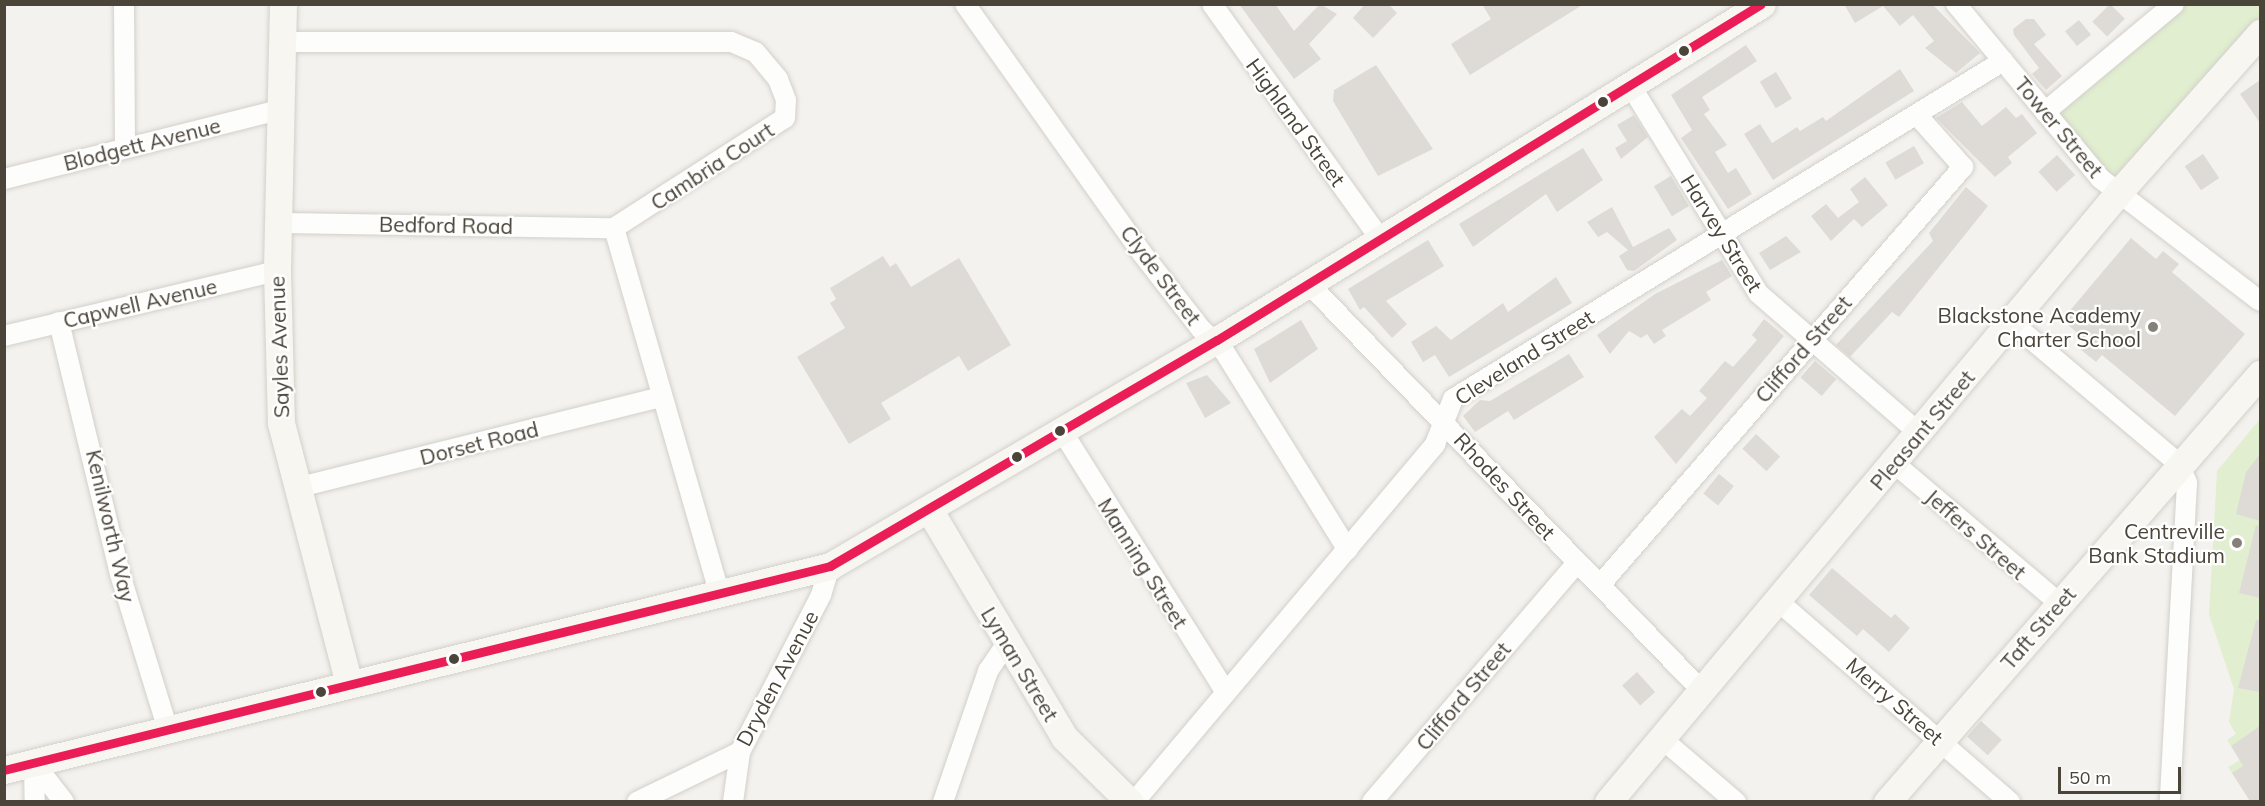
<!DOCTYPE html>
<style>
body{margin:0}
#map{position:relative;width:2265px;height:806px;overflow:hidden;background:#f4f2ee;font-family:Mulish,sans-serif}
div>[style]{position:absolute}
.green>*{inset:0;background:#e1eecf}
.building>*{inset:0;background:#dedbd6;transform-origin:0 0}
.roads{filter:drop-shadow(0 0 2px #d2d0cb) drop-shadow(0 0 2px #d2d0cb)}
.street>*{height:20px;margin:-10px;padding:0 10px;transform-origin:10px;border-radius:10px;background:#fdfdfc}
.secondary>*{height:27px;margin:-13.5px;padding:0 13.5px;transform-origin:13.5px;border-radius:13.5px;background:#f7f6f1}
.bus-1>*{height:9px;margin:-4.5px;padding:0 4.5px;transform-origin:4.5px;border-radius:4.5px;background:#ea1d57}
.dots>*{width:16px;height:16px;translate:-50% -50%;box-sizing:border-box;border:3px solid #fff;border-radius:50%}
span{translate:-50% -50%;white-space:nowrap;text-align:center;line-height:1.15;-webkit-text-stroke:4.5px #fff;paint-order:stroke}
.street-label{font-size:21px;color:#4b4439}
.poi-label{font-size:21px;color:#4b4439}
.right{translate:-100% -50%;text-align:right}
.frame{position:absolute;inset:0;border:6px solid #4b4439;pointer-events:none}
.scale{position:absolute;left:2058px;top:767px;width:123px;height:27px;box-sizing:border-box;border:3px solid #4b4439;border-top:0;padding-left:8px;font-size:18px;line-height:21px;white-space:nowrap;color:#4b4439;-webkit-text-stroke:4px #fff;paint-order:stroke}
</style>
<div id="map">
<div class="green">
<i style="clip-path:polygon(2177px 5px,2260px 5px,2260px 35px,2117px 198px,2049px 109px)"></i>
<i style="clip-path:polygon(2260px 419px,2260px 801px,2250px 801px,2228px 767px,2240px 760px,2227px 740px,2236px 734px,2229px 722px,2234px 689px,2209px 615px,2217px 471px)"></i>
</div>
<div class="building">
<i style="clip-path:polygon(1239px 4px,1275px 4px,1294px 31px,1320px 4px,1337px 14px,1309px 44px,1321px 59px,1294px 79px)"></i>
<i style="clip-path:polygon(1365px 4px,1388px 4px,1397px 13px,1373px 38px,1353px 18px)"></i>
<i style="clip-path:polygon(1482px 4px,1584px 4px,1470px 75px,1451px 44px,1491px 19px)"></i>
<i style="clip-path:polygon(1844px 4px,1932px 4px,1980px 53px,1956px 73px,1925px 48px,1934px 41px,1913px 15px,1900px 26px,1883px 6px,1855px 23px)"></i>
<i style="left:2110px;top:4px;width:21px;height:25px;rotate:45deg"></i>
<i style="clip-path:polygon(2026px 19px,2034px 19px,2046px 35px,2034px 44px,2062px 76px,2046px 90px,2032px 74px,2039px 68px,2014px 35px,2013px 29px)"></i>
<i style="left:2079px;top:20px;width:19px;height:18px;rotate:51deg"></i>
<i style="clip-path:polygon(1746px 45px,1757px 61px,1702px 97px,1710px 110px,1704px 114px,1727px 145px,1715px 152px,1728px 173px,1736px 168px,1752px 194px,1728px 209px,1681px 138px,1692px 130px,1671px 95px)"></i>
<i style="clip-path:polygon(1376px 65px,1433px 149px,1378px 176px,1333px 101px,1334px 90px)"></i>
<i style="clip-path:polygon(1900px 69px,1914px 91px,1773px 180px,1744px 134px,1760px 124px,1772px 143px,1797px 127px,1800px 131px,1823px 117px,1826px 121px)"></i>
<i style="left:1776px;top:72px;width:31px;height:19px;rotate:59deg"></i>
<i style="clip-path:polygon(2260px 80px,2260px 123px,2240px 94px)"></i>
<i style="clip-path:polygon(1962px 102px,1982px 126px,2006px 107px,2016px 118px,2022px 114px,2037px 133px,2008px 157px,2012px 163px,1995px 177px,1936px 118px)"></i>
<i style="clip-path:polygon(1634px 115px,1648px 137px,1621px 159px,1615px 148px,1627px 141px,1617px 125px)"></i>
<i style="left:1914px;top:146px;width:20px;height:33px;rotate:60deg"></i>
<i style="clip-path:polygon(1583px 148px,1603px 180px,1557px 212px,1546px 194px,1473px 247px,1459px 224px)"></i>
<i style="left:2203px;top:154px;width:29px;height:22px;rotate:56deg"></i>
<i style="left:2057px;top:155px;width:27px;height:25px;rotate:48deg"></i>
<i style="left:1671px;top:176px;width:35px;height:20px;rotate:59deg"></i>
<i style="clip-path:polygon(1865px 177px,1888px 205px,1862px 227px,1854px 219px,1831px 241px,1811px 216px,1826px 204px,1838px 218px,1859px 202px,1850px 189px)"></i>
<i style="clip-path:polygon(1966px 187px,1988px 206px,1899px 317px,1892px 312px,1850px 357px,1836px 345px,1933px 241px,1929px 233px)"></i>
<i style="clip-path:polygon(1612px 207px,1633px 247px,1669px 228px,1677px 240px,1634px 271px,1627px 270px,1619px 256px,1628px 250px,1607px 232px,1598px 237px,1587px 222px)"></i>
<i style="clip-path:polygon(1786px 236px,1801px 252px,1770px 270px,1759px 253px)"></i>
<i style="clip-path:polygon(2131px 238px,2156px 259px,2163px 251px,2179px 264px,2172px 272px,2245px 334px,2175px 416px,2102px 355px,2096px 362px,2080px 349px,2087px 341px,2062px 320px)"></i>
<i style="clip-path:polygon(1428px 240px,1444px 266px,1386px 301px,1407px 324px,1392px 338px,1364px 307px,1360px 310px,1348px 289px)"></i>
<i style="clip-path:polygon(883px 256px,890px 267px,896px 263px,911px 287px,959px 258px,1011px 345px,968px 371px,959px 356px,881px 403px,891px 419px,849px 444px,797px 357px,845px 328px,830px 303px,836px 299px,830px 288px)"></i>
<i style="clip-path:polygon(1722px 260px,1732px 276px,1706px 292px,1711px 300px,1662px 330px,1666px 336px,1654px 344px,1647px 334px,1641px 338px,1629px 331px,1610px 354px,1597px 335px,1655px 294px)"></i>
<i style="clip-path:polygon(1556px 277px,1572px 303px,1449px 377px,1435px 355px,1423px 362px,1411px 342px,1436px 326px,1451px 340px,1503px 303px,1508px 312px)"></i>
<i style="clip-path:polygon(1764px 319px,1784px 336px,1676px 464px,1654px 437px,1682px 409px,1690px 416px,1707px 398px,1699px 391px,1725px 361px,1733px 367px,1757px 340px,1752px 335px)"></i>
<i style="clip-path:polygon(1301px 320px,1318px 349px,1270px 383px,1254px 349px)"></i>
<i style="clip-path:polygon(1569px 354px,1584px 377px,1514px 420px,1508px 411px,1475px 432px,1463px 416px,1480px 400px,1490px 401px)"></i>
<i style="left:1815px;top:361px;width:28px;height:22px;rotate:41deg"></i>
<i style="clip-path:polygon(1207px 375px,1231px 403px,1205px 418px,1186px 383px)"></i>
<i style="left:1756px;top:434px;width:33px;height:20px;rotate:43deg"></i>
<i style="clip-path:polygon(2260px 454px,2260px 521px,2236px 514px,2246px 472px)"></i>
<i style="left:1719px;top:474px;width:19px;height:25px;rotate:39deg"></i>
<i style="clip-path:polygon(2256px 525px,2260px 526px,2260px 598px,2239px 593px)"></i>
<i style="clip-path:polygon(1832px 568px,1891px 618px,1895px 614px,1910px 628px,1889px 652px,1863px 629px,1857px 636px,1809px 595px)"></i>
<i style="clip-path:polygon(2256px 620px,2260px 620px,2260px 692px,2238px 688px)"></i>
<i style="left:1637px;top:672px;width:27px;height:20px;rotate:48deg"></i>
<i style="left:1981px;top:721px;width:28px;height:21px;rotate:42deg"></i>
<i style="clip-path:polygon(2260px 726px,2260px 801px,2250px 801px,2232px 773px,2243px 766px,2231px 746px)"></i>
</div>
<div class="roads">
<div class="street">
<i style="left:124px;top:4px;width:144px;rotate:89.6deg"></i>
<i style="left:965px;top:4px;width:304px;rotate:54.6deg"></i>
<i style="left:1141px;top:252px;width:98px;rotate:52.1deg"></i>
<i style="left:1201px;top:329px;width:32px;rotate:44deg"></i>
<i style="left:1224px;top:351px;width:234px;rotate:58.1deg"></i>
<i style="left:1212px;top:4px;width:289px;rotate:54.4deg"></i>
<i style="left:1956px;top:4px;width:227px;rotate:50.4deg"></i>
<i style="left:2101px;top:179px;width:200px;rotate:37.5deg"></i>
<i style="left:1629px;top:83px;width:246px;rotate:58.4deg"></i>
<i style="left:1758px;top:293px;width:215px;rotate:41deg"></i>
<i style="left:2045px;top:112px;width:168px;rotate:-39.9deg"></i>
<i style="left:4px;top:179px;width:284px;rotate:-14.1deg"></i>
<i style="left:278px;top:223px;width:336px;rotate:0.9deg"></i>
<i style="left:614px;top:228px;width:203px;rotate:-32.8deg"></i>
<i style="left:785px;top:118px;width:18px;rotate:-87deg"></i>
<i style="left:786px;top:100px;width:22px;rotate:-111deg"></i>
<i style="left:778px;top:79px;width:35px;rotate:-130deg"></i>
<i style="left:755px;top:52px;width:26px;rotate:-157deg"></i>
<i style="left:731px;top:42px;width:449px;rotate:180deg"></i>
<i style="left:614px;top:228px;width:379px;rotate:73.9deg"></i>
<i style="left:1308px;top:283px;width:567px;rotate:46deg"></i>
<i style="left:59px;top:322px;width:259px;rotate:76.4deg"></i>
<i style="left:120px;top:574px;width:163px;rotate:72.9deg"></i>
<i style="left:2011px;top:322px;width:220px;rotate:40.2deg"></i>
<i style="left:2179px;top:464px;width:21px;rotate:67deg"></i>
<i style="left:2187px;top:483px;width:319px;rotate:93.1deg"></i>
<i style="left:4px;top:336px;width:281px;rotate:-13.4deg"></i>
<i style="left:1062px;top:431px;width:308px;rotate:57.9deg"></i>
<i style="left:1894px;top:463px;width:216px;rotate:40.3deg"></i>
<i style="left:296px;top:488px;width:376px;rotate:-14deg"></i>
<i style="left:1600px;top:585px;width:554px;rotate:-49.03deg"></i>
<i style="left:1963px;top:167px;width:69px;rotate:-131.5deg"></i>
<i style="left:1779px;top:602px;width:306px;rotate:40.9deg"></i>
<i style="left:1661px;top:738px;width:99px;rotate:40.5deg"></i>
<i style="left:34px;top:763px;width:49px;rotate:52.4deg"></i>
<i style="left:34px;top:763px;width:39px;rotate:89deg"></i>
<i style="left:637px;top:802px;width:114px;rotate:-25.9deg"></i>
<i style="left:740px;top:752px;width:177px;rotate:-62.7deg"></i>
<i style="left:821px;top:595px;width:30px;rotate:-73deg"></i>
<i style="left:733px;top:802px;width:50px;rotate:-82deg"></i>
<i style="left:943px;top:802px;width:139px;rotate:-71deg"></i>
<i style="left:988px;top:671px;width:32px;rotate:-56deg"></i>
<i style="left:1134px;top:802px;width:468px;rotate:-49.9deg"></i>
<i style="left:1435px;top:444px;width:48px;rotate:-68.2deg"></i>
<i style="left:1453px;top:399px;width:646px;rotate:-31.57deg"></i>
<i style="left:1372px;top:802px;width:315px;rotate:-49.4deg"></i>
</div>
<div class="secondary">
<i style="left:283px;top:4px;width:267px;rotate:91.3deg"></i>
<i style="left:277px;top:271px;width:152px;rotate:88.5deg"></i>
<i style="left:281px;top:423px;width:267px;rotate:75.4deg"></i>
<i style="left:930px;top:511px;width:263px;rotate:59.3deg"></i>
<i style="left:1064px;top:737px;width:93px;rotate:44.6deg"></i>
<i style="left:4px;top:770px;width:851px;rotate:-13.87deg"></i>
<i style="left:830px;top:566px;width:448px;rotate:-30.3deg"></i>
<i style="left:1217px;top:340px;width:640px;rotate:-31.65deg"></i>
<i style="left:1608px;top:802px;width:796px;rotate:-50.05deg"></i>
<i style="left:2119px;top:192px;width:213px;rotate:-48.4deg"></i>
<i style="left:1887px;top:802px;width:568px;rotate:-48.93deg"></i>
</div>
</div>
<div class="bus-1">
<i style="left:4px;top:770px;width:851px;rotate:-13.87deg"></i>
<i style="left:830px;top:566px;width:448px;rotate:-30.3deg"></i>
<i style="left:1217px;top:340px;width:639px;rotate:-31.7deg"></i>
</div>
<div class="dots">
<i style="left:1684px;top:51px;background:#4b4439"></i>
<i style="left:1603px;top:102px;background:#4b4439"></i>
<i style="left:2153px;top:327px;background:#868178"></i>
<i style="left:1060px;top:431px;background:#4b4439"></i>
<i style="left:1017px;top:457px;background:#4b4439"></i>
<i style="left:2237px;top:543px;background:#868178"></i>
<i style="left:454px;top:659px;background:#4b4439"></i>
<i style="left:321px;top:692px;background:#4b4439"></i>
</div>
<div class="street-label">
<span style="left:1296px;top:122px;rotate:54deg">Highland Street</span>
<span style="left:2059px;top:127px;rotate:50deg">Tower Street</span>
<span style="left:142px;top:144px;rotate:-14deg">Blodgett Avenue</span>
<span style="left:712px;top:166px;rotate:-33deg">Cambria Court</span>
<span style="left:446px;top:225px;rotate:1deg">Bedford Road</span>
<span style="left:1722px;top:233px;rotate:58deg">Harvey Street</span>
<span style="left:1161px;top:275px;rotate:53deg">Clyde Street</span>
<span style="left:140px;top:303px;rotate:-13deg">Capwell Avenue</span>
<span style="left:279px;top:347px;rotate:-92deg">Sayles Avenue</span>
<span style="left:1803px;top:349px;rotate:-49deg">Clifford Street</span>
<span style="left:1524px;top:357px;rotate:-32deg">Cleveland Street</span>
<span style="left:1922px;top:430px;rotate:-50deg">Pleasant Street</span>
<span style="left:479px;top:443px;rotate:-14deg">Dorset Road</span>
<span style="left:1505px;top:486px;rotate:47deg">Rhodes Street</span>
<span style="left:111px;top:526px;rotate:77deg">Kenilworth Way</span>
<span style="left:1976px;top:534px;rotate:41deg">Jeffers Street</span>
<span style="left:1143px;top:563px;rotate:58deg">Manning Street</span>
<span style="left:2038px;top:628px;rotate:-49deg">Taft Street</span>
<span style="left:1020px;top:664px;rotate:59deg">Lyman Street</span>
<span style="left:777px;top:678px;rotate:-62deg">Dryden Avenue</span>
<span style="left:1463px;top:696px;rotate:-50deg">Clifford Street</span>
<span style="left:1895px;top:701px;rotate:41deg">Merry Street</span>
</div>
<div class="poi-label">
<span class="right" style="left:2141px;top:327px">Blackstone Academy<br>Charter School</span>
<span class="right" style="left:2225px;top:543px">Centreville<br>Bank Stadium</span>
</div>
<div class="frame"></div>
<div class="scale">50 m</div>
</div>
